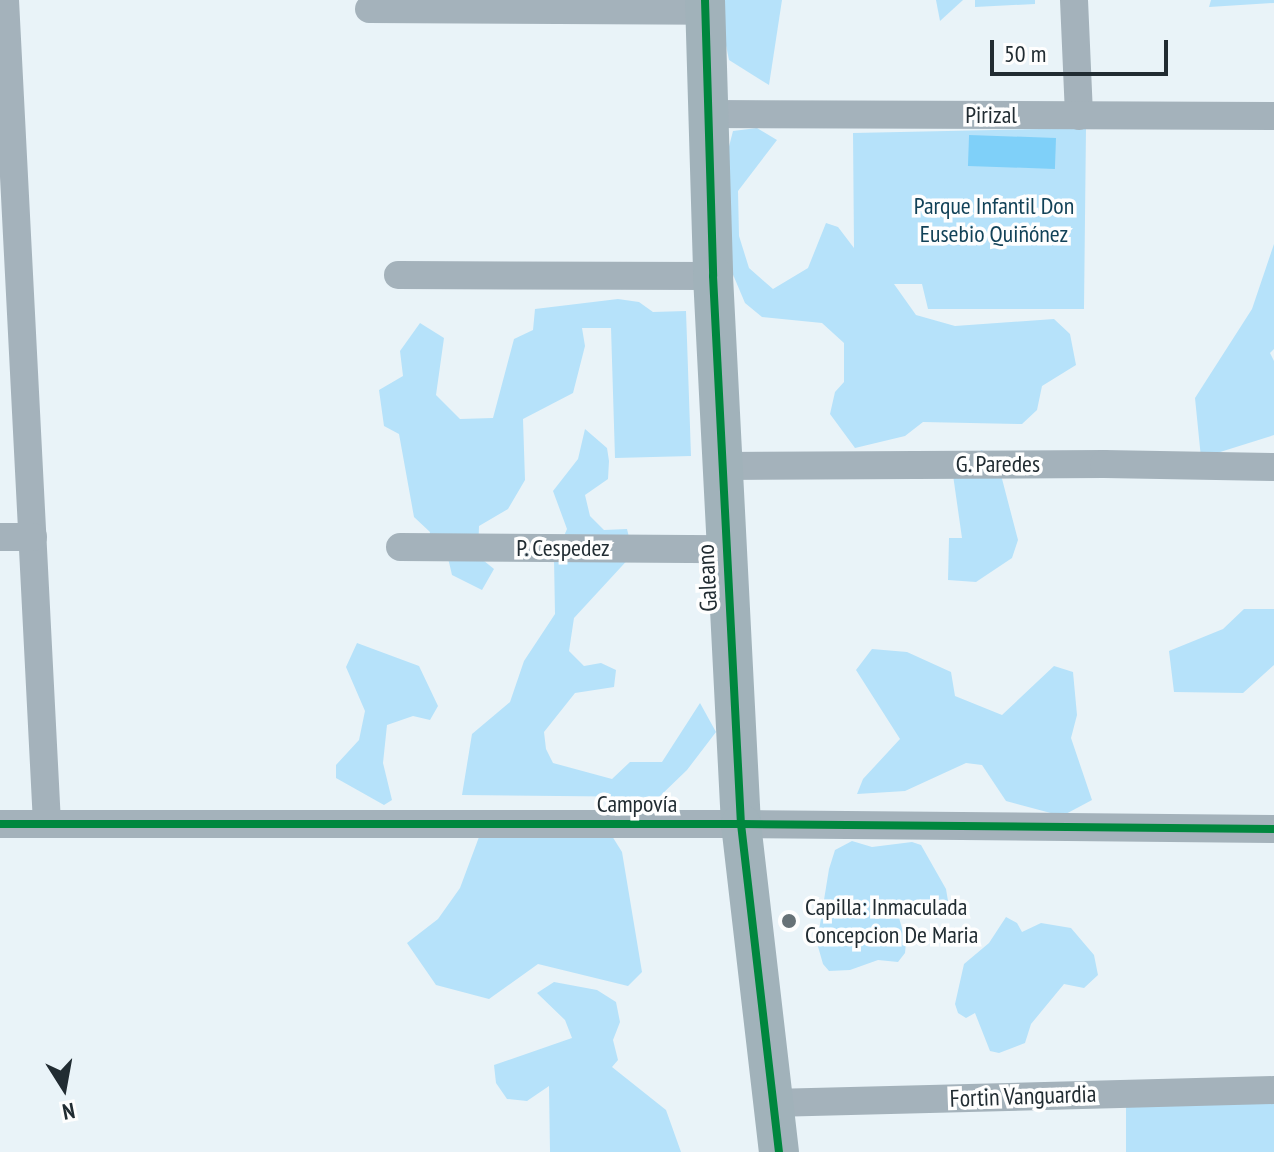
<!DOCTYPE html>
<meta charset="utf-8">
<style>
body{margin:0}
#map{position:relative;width:1274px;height:1152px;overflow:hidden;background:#e9f3f8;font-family:"PT Sans Narrow",sans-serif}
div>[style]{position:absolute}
.green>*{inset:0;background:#b6e2fa;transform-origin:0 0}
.water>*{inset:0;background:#7fd0f9;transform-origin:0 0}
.street>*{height:28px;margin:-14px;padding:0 14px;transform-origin:14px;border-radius:14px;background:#a4b2bb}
.secondary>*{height:40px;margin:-20px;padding:0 20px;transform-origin:20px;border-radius:20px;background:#a1b2ba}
.cycleway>*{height:8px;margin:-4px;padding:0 4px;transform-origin:4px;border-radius:4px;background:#00873e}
.dots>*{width:22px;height:22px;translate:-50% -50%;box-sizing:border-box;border:4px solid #fefefe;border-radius:50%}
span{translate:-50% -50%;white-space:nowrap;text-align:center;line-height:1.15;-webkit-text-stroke:7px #fefefe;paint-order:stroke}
.street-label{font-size:24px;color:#212c32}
.park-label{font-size:24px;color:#124258}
.poi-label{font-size:24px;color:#212c32}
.left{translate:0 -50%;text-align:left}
.north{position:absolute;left:24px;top:1048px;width:80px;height:80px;-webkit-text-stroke:6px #fefefe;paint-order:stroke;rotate:169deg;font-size:22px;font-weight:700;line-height:32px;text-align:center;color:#212c32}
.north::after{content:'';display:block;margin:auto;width:28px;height:36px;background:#212c32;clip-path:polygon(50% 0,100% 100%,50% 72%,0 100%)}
.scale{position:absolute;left:990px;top:40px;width:178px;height:36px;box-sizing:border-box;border:4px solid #212c32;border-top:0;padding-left:10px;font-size:24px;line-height:28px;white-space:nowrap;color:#212c32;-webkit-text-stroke:6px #fefefe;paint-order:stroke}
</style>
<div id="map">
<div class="green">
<i style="clip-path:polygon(725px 0,782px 0,769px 85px,729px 60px,720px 16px)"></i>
<i style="clip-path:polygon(936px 0,963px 0,940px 21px)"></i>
<i style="clip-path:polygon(975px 0,1035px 0,1035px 4px,975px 7px)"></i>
<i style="clip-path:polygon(1211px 0,1274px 0,1274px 3px,1209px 7px)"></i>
<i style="clip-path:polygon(757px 128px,777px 140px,738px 191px,739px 236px,749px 268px,773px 289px,808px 268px,826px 223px,838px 227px,854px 248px,853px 133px,1086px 128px,1084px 309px,928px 309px,922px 284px,894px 284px,916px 315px,955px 326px,1054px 319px,1070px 334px,1076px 365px,1042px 386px,1037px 410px,1022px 424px,923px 422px,905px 436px,855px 448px,830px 414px,835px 392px,844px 382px,844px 343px,822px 323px,762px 317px,745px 303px,710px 220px,733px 131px)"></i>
<i style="clip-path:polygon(1274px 244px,1274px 349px,1270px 353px,1274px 361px,1274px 435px,1201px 458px,1195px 398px,1252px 309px)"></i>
<i style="clip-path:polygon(618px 299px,639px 302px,653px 312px,686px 311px,691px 456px,615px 458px,611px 328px,582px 328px,585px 346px,573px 393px,523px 419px,525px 480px,508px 509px,479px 526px,478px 556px,494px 569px,482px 590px,452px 575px,448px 558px,428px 544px,430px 532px,414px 517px,399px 434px,384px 426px,379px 390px,403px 376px,400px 351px,420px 323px,444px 338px,436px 395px,460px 419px,493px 418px,514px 339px,533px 330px,535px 309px)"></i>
<i style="clip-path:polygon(585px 429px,607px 448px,609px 461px,608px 479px,585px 495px,590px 516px,604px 530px,627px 529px,633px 554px,574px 618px,569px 651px,584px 666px,601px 663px,616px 670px,614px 687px,575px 693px,544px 732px,546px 749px,553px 763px,612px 779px,630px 762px,662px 762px,700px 703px,716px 732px,687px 770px,659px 797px,462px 795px,472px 734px,510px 702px,524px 661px,555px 614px,554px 559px,567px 529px,553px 491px,578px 459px)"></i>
<i style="clip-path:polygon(982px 450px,1001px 475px,1018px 540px,1012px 558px,976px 582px,948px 580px,949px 538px,962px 538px,952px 468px)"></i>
<i style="clip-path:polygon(1244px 609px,1274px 609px,1274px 665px,1243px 693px,1174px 692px,1169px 651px,1223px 629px)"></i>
<i style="clip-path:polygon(357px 643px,419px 666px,438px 706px,430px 720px,413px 716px,387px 725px,383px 763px,392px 800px,384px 805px,336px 778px,336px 765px,359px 740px,365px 711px,346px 667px)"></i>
<i style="clip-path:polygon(872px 649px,907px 652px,951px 672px,955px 696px,1002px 715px,1054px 666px,1073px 672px,1077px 715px,1071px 738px,1092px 800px,1062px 816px,1006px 801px,982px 765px,966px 763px,905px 791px,857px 794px,863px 779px,900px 739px,856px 670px)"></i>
<i style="clip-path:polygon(612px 836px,622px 852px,642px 972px,628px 986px,538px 964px,489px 999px,436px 985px,407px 943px,438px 919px,460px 888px,479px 837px)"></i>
<i style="clip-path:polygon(852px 841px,872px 847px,912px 842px,921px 845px,946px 889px,948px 901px,937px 919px,916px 911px,898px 914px,906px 943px,905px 953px,898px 962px,878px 960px,850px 970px,829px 971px,823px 964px,817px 943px,829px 869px,835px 850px)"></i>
<i style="clip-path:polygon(1006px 917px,1017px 923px,1022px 932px,1041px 923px,1071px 928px,1094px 955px,1098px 975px,1084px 988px,1064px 984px,1031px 1024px,1025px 1043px,999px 1053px,990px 1051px,975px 1013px,966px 1018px,958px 1013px,955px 1004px,964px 964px,989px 943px)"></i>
<i style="clip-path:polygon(554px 982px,597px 990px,616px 1002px,620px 1022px,613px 1040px,618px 1060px,612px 1067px,666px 1110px,681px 1152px,550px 1152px,549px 1086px,527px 1101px,507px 1099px,496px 1083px,494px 1065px,572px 1038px,565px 1020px,537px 993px)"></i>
<i style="left:1274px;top:1090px;width:62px;height:148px;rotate:90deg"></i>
</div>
<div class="water">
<i style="left:1056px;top:138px;width:31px;height:87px;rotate:92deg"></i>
</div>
<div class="street">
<i style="left:5px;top:0;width:824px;rotate:87.08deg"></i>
<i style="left:1074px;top:0;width:116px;rotate:87.5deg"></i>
<i style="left:369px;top:9px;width:337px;rotate:0.3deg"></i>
<i style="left:709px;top:114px;width:565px;rotate:0.2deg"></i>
<i style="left:398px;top:275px;width:315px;rotate:0.2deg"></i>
<i style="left:721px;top:466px;width:383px;rotate:-0.3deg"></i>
<i style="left:1104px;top:464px;width:170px;rotate:1deg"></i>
<i style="left:0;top:537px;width:33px"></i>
<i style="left:400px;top:547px;width:325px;rotate:0.4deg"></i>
<i style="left:0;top:824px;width:741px"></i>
<i style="left:741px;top:824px;width:533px;rotate:0.54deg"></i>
<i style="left:772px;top:1103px;width:502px;rotate:-1.48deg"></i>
</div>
<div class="secondary">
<i style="left:705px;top:0;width:276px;rotate:88.3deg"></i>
<i style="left:713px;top:276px;width:549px;rotate:87.08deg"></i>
<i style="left:741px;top:824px;width:330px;rotate:83.4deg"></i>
</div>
<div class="cycleway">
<i style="left:705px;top:0;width:276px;rotate:88.3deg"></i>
<i style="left:713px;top:276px;width:549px;rotate:87.08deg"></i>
<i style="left:741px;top:824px;width:330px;rotate:83.4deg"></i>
<i style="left:0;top:824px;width:741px"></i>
<i style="left:741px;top:824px;width:533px;rotate:0.54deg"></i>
</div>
<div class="dots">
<i style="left:789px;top:921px;background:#677277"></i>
</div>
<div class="street-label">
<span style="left:991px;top:115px">Pirizal</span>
<span style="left:998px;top:464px">G. Paredes</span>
<span style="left:563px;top:548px">P. Cespedez</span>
<span style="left:707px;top:578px;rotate:-93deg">Galeano</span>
<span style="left:637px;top:804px">Campovía</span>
<span style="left:1023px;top:1096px;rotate:-2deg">Fortin Vanguardia</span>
</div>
<div class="park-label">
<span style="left:994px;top:220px">Parque Infantil Don<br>Eusebio Quiñónez</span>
</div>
<div class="poi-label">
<span class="left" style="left:805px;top:921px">Capilla: Inmaculada<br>Concepcion De Maria</span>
</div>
<div class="north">N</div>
<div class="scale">50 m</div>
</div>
